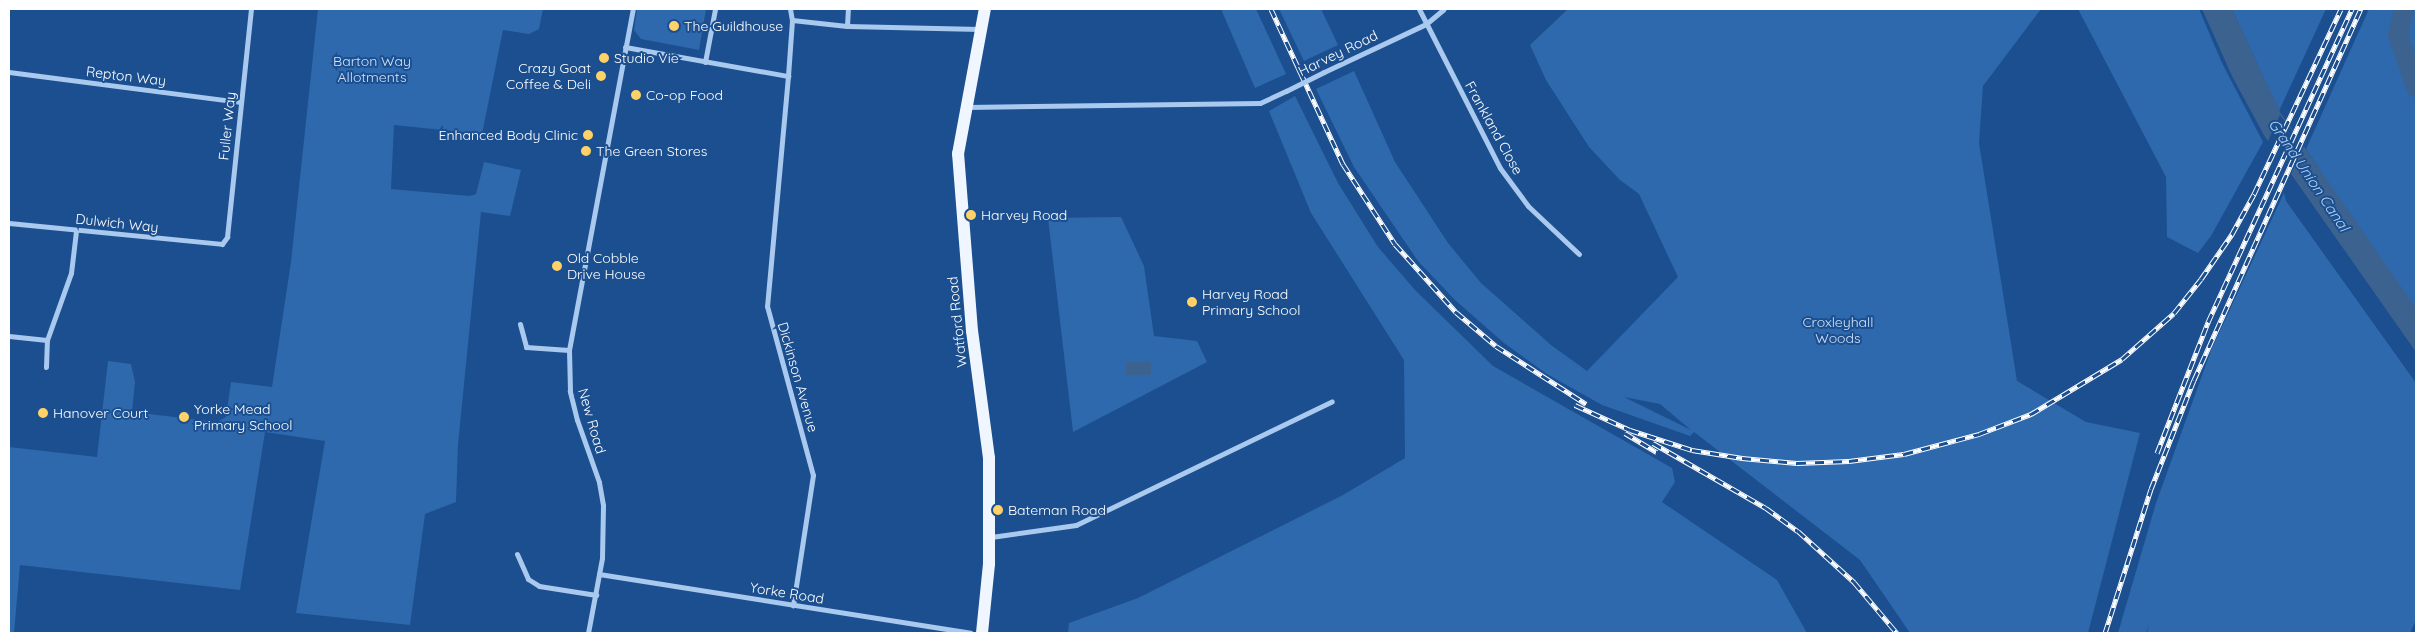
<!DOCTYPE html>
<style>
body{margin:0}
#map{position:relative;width:2425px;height:642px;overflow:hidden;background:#1b4f8f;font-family:Quicksand,sans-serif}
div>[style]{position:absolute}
.green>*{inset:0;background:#2e69ad}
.water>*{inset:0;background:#3c6290;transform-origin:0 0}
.pier>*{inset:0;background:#1b4f8f}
.river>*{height:20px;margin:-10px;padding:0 10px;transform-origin:10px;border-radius:10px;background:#3c6290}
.street>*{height:5px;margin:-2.5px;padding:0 2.5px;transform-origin:2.5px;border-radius:2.5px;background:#a9c9ee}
.primary>*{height:12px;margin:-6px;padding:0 6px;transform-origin:6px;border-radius:6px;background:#f0f6ff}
.rail>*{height:5px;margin-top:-2.5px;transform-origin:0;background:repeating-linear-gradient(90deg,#1b4f8f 0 9px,#fff 0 18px);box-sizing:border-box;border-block:1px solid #fff}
.street-bridge>*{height:5px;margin:-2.5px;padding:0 2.5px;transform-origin:2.5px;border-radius:2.5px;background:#a9c9ee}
.dots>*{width:14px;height:14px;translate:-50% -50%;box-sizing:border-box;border:2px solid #1b4f8f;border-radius:50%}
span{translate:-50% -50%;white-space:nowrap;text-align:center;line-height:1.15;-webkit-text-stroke:4px #1b4f8f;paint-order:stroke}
.poi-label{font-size:14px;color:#fff}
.left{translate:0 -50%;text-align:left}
.right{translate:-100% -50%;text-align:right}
.street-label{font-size:14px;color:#fff}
.park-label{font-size:14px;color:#cfe3fa}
.water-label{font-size:15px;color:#b5d3f5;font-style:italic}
.frame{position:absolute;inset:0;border:10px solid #fff;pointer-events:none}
</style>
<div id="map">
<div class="green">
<i style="clip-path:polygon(318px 9px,543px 9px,539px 29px,529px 34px,503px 30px,482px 134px,394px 125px,391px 189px,470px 196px,476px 194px,484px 162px,521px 170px,510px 216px,481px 212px,458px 445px,456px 502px,425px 514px,410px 625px,296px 613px,325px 441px,265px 432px,240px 590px,20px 565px,14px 633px,9px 633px,9px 447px,97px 457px,108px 361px,131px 364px,135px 382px,132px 412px,217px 422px,226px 417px,231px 382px,272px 387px,291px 262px)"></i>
<i style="clip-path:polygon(637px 9px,706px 9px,699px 50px,641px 39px,634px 30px)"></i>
<i style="clip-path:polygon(1221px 9px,1256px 9px,1286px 74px,1255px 88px)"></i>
<i style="clip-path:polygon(1279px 9px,1321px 9px,1338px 45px,1304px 61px)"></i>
<i style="clip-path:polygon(evenodd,1568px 9px,2041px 9px,1983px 86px,1979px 143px,2017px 381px,2086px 422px,2140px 433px,2088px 633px,1910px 633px,1860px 560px,1694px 432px,1690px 436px,1602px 405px,1547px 374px,1504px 343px,1455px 300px,1418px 261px,1354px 167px,1316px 89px,1354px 71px,1395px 162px,1448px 243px,1481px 283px,1551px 345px,1587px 371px,1678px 277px,1639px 194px,1620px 180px,1589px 147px,1546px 80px,1530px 45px,1568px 9px,1624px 397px,1660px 404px,1691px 430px,1624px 397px)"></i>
<i style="clip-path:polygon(2078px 9px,2199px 9px,2222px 63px,2263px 142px,2211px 236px,2198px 253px,2167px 237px,2166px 177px)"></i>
<i style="clip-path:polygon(2232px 9px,2326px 9px,2279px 111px)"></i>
<i style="clip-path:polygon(2369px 9px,2416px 9px,2416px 317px,2306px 149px)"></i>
<i style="clip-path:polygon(1295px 96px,1338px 183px,1378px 247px,1415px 290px,1493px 366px,1672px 468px,1675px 482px,1662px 502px,1777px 580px,1807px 633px,1068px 633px,1069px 623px,1138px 598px,1343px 495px,1405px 458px,1404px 360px,1311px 213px,1269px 111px)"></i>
<i style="clip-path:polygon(2284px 193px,2286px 201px,2416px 383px,2416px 620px,2410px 633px,2147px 633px,2149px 625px,2146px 633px,2118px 633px,2156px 503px,2212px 348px)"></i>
<i style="clip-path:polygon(1121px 217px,1144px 266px,1154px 336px,1197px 341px,1207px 362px,1073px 432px,1048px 218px)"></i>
</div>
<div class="water">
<i style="clip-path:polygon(2202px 9px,2232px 9px,2280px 112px,2416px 308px,2416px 352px,2265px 137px,2232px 76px)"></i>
<i style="left:1126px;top:362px;width:25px;height:13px"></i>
</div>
<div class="pier">
<i style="clip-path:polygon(2280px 115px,2304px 146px,2290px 176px,2267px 143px)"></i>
</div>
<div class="river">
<i style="left:2404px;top:9px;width:27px;rotate:103deg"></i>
<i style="left:2398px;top:35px;width:55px;rotate:70.9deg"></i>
</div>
<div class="street">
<i style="left:790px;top:9px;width:11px;rotate:80deg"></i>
<i style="left:1419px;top:9px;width:178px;rotate:63deg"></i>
<i style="left:1500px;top:168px;width:47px;rotate:53.6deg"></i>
<i style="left:1528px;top:206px;width:70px;rotate:43.3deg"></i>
<i style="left:847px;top:26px;width:17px;rotate:-87deg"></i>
<i style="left:625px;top:47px;width:166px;rotate:10.1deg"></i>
<i style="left:788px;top:76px;width:56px;rotate:-85.9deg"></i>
<i style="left:792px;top:20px;width:55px;rotate:6.2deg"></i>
<i style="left:847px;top:26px;width:133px;rotate:1.3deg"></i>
<i style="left:705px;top:62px;width:54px;rotate:-79.3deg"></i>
<i style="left:9px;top:72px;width:234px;rotate:7.4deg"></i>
<i style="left:1324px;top:72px;width:113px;rotate:-25.2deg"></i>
<i style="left:1426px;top:24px;width:23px;rotate:-40deg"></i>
<i style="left:788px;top:76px;width:231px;rotate:95.2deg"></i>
<i style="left:767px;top:306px;width:175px;rotate:74.8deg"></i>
<i style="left:813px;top:475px;width:132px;rotate:98.7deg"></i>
<i style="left:967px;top:107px;width:293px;rotate:-0.8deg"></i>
<i style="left:1260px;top:103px;width:29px;rotate:-25deg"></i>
<i style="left:9px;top:223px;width:214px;rotate:5.6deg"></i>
<i style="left:222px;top:244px;width:9px;rotate:-54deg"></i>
<i style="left:227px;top:237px;width:229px;rotate:-84deg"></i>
<i style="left:520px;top:324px;width:24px;rotate:75deg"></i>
<i style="left:526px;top:347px;width:43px;rotate:4deg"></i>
<i style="left:9px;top:336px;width:38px;rotate:6deg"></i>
<i style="left:47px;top:340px;width:71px;rotate:-70.3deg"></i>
<i style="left:71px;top:273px;width:42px;rotate:-83.2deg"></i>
<i style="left:46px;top:367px;width:27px;rotate:-88deg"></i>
<i style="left:991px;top:537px;width:86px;rotate:-8deg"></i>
<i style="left:1076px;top:525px;width:284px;rotate:-25.8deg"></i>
<i style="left:517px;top:554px;width:27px;rotate:66deg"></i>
<i style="left:528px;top:579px;width:13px;rotate:32deg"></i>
<i style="left:539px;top:586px;width:58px;rotate:9deg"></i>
<i style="left:599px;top:574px;width:376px;rotate:9deg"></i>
<i style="left:588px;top:633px;width:76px;rotate:-79.4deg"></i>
<i style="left:602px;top:558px;width:53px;rotate:-88.9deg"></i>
<i style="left:603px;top:505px;width:23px;rotate:-100deg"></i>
<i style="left:599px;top:482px;width:66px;rotate:-109.5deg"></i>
<i style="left:577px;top:420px;width:30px;rotate:-104deg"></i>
<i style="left:570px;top:391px;width:41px;rotate:-91.4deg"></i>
<i style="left:569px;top:350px;width:347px;rotate:-79.4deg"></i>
</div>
<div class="primary">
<i style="left:982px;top:633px;width:69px;rotate:-84.2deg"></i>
<i style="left:989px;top:564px;width:106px;rotate:-90deg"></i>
<i style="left:989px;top:458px;width:128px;rotate:-97.6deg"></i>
<i style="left:972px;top:331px;width:178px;rotate:-94.5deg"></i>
<i style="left:958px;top:154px;width:147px;rotate:-79.5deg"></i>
</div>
<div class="rail">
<i style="left:1271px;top:9px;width:171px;rotate:65.1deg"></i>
<i style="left:1343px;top:164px;width:95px;rotate:57deg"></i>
<i style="left:1395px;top:244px;width:91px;rotate:48.1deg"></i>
<i style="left:1456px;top:312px;width:52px;rotate:40.4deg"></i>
<i style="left:1496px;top:346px;width:107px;rotate:32.8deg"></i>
<i style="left:1575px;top:405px;width:60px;rotate:24.4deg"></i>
<i style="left:1630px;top:430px;width:65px;rotate:17.9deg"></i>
<i style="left:1692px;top:450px;width:51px;rotate:9.1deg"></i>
<i style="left:1742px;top:458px;width:55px;rotate:5.2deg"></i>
<i style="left:1797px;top:463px;width:52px;rotate:-2.2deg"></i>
<i style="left:1849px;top:461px;width:55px;rotate:-7.3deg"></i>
<i style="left:1904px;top:454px;width:78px;rotate:-14.9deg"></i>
<i style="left:1979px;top:434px;width:56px;rotate:-21deg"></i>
<i style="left:2031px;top:414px;width:106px;rotate:-31.1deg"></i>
<i style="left:2122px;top:359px;width:69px;rotate:-41.5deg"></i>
<i style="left:2174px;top:313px;width:43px;rotate:-51.5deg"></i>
<i style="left:2201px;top:279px;width:55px;rotate:-55.4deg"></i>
<i style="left:2232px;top:234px;width:46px;rotate:-61.2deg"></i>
<i style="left:2254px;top:194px;width:204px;rotate:-64.8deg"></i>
<i style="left:1625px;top:433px;width:37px;rotate:31deg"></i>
<i style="left:1653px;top:443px;width:130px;rotate:29.9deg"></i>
<i style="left:1766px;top:508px;width:39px;rotate:36deg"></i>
<i style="left:1798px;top:531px;width:76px;rotate:42.3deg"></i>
<i style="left:1854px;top:582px;width:67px;rotate:49.9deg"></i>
<i style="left:2157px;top:453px;width:141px;rotate:-68.7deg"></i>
<i style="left:2208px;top:322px;width:345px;rotate:-65.3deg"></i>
<i style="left:2105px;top:633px;width:151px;rotate:-72.3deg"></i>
<i style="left:2151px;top:489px;width:117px;rotate:-68.5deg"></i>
<i style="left:2194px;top:380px;width:407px;rotate:-65.8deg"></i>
</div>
<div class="street-bridge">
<i style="left:1286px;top:91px;width:42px;rotate:-26.6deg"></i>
</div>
<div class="dots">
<i style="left:674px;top:26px;background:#ffd166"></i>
<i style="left:604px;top:58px;background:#ffd166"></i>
<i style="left:601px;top:76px;background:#ffd166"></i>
<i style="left:636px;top:95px;background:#ffd166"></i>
<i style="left:588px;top:135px;background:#ffd166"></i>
<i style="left:586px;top:151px;background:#ffd166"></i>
<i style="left:971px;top:215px;background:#ffd166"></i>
<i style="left:557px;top:266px;background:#ffd166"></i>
<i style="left:1192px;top:302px;background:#ffd166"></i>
<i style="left:43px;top:413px;background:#ffd166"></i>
<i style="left:184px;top:417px;background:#ffd166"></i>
<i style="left:998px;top:510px;background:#ffd166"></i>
</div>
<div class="poi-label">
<span class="left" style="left:684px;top:26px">The Guildhouse</span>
<span class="left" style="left:614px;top:58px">Studio Vie</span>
<span class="right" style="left:591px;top:76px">Crazy Goat<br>Coffee &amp; Deli</span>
<span class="left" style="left:646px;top:95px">Co-op Food</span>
<span class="right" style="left:578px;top:135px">Enhanced Body Clinic</span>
<span class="left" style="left:596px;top:151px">The Green Stores</span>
<span class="left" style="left:981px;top:215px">Harvey Road</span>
<span class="left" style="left:567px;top:266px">Old Cobble<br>Drive House</span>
<span class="left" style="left:1202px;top:302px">Harvey Road<br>Primary School</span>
<span class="left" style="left:194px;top:417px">Yorke Mead<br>Primary School</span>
<span class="left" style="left:53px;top:413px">Hanover Court</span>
<span class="left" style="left:1008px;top:510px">Bateman Road</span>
</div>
<div class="street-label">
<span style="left:1338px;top:53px;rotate:-26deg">Harvey Road</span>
<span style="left:126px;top:76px;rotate:7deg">Repton Way</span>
<span style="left:227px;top:126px;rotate:-84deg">Fuller Way</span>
<span style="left:1494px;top:128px;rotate:61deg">Frankland Close</span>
<span style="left:117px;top:223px;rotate:6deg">Dulwich Way</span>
<span style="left:957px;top:322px;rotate:-96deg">Watford Road</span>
<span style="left:798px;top:377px;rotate:74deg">Dickinson Avenue</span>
<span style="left:592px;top:421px;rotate:74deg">New Road</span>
<span style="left:787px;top:593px;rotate:9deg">Yorke Road</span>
</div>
<div class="park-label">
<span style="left:372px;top:69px">Barton Way<br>Allotments</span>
<span style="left:1838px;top:330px">Croxleyhall<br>Woods</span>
</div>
<div class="water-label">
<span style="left:2309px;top:175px;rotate:56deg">Grand Union Canal</span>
</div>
<div class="frame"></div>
</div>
